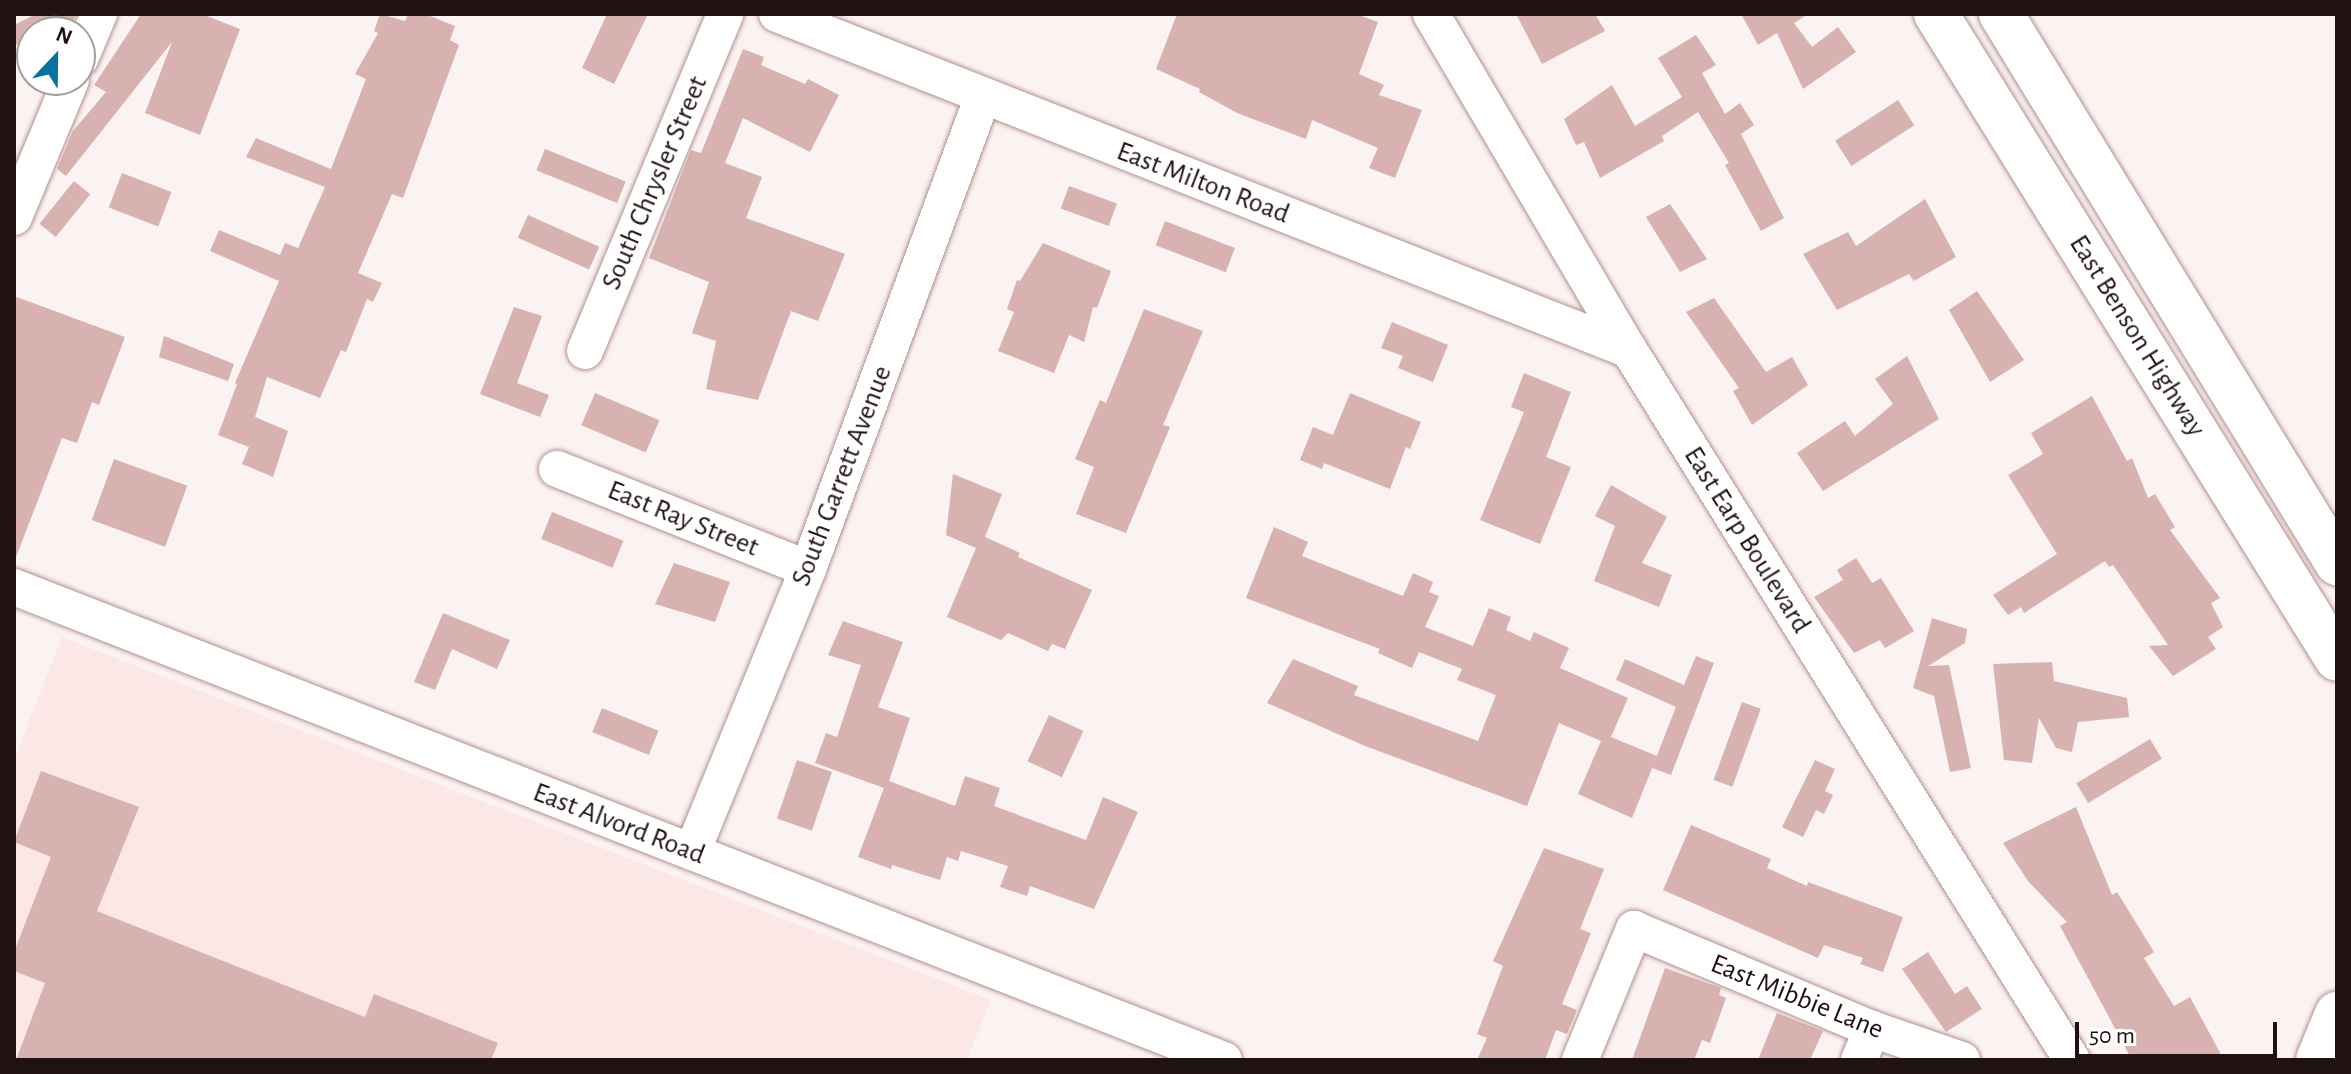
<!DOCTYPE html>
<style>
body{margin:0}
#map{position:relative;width:2351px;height:1074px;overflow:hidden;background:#fbf3f2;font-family:"Alegreya Sans",sans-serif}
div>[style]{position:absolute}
.built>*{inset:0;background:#fbe8e6}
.building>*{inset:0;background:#d7b2b0;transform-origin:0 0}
.roads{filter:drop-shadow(0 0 2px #b4908e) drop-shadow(0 0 2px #b4908e)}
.minor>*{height:36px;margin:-18px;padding:0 18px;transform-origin:18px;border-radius:18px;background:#fff}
.major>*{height:44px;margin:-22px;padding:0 22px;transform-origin:22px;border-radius:22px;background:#fff}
span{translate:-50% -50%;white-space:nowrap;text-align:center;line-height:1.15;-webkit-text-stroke:7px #fff;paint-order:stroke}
.street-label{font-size:28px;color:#1f1211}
.frame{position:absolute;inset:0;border:16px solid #1f1211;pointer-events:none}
.north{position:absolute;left:16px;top:16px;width:80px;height:80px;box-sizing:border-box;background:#fff;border:2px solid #a5a0a0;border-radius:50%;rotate:22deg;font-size:22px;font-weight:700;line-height:32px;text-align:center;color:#1f1211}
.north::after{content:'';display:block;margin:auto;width:28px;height:36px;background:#03749e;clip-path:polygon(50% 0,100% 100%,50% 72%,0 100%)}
.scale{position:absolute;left:2075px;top:1022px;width:202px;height:36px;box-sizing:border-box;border:4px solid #1f1211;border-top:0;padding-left:10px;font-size:24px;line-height:28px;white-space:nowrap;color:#1f1211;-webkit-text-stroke:6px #fff;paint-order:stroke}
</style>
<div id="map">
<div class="built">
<i style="clip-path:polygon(62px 637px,991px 1000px,967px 1060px,14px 1060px,14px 760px)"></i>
</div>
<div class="building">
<i style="clip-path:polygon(36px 14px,76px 14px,73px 21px,47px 32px,32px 32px,32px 38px,14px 46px,14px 25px)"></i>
<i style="clip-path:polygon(141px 14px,202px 14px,240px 29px,200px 135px,145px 113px,172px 42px,66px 176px,57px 169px,73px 131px,106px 92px,94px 85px)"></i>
<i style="clip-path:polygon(380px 14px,405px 21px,408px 14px,425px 14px,455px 26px,450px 40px,459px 45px,403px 198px,392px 194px,358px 273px,382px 283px,373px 302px,367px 299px,346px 352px,341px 350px,320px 398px,267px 377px,255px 417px,288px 431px,273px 477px,242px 464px,249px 447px,218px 435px,237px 384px,235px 383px,279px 281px,210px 251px,219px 230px,280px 255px,285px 243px,298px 248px,325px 187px,246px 157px,256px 138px,331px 169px,366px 79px,355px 74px,378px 33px,374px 31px)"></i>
<i style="clip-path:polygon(607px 14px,648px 14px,614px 84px,582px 68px)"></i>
<i style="clip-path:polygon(1177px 14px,1356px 14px,1378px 22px,1359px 74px,1384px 85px,1379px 95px,1422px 110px,1395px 178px,1369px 168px,1378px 148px,1312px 120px,1306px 139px,1237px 113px,1199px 92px,1200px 89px,1156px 69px)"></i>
<i style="clip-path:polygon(1516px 14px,1595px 14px,1605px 31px,1542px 64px)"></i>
<i style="clip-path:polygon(1741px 14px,1808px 14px,1794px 23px,1812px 47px,1838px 27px,1856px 52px,1803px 89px,1777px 33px,1758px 45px)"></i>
<i style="clip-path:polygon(1696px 35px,1716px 65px,1702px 73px,1725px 114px,1740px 103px,1754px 125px,1741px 134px,1784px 218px,1761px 231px,1725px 165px,1729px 163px,1698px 112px,1662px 136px,1664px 141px,1600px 178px,1584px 142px,1576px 145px,1564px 119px,1612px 85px,1635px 126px,1682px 97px,1658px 58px)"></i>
<i style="clip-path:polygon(743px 49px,764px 57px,761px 65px,805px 84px,808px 79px,839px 95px,810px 152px,743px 118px,725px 163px,762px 177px,746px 218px,845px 254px,818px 321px,791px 311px,758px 400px,706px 389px,716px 341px,692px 333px,709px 282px,649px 258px,691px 150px,701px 153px)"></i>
<i style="left:1898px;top:100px;width:30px;height:75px;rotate:57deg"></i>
<i style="left:545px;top:149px;width:87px;height:23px;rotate:22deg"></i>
<i style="left:122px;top:173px;width:53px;height:37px;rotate:21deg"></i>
<i style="left:74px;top:181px;width:21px;height:55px;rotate:39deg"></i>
<i style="left:1069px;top:186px;width:51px;height:24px;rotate:20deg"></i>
<i style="clip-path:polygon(1925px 199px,1956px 257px,1914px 281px,1909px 274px,1837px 310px,1803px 254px,1848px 232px,1856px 246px)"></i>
<i style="clip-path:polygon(1670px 204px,1707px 259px,1680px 272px,1646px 217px)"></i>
<i style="left:528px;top:215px;width:78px;height:25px;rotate:24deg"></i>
<i style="left:1165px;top:221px;width:75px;height:26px;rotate:21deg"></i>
<i style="clip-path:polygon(1043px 243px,1111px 271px,1097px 308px,1093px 307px,1084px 342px,1069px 335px,1054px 373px,998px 351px,1014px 312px,1007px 309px,1017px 280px,1020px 281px)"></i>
<i style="clip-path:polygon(1977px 291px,2024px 360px,1990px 382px,1949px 310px)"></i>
<i style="clip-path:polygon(14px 296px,125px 337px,99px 405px,92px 402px,77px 443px,62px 438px,16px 557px)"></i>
<i style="clip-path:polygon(1714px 298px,1766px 372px,1792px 357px,1808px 385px,1752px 425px,1733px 391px,1739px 388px,1686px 312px)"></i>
<i style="clip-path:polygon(514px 307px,542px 316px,517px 383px,549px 395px,540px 417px,480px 394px)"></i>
<i style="clip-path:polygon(1144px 309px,1203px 331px,1163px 425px,1170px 427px,1126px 533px,1076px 514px,1094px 467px,1075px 459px,1100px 400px,1106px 403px)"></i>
<i style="clip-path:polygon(1392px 322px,1448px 345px,1433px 382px,1398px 368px,1403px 356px,1381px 348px)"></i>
<i style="clip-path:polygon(164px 336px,234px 364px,228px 381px,159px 357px)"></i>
<i style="clip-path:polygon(1907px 356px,1939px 419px,1823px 491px,1797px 453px,1845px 421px,1855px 436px,1893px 404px,1875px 379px)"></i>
<i style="clip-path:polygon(1524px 373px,1571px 392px,1546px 457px,1571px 467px,1540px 544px,1480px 520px,1524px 412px,1511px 407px)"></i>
<i style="left:595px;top:393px;width:70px;height:35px;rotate:23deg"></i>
<i style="clip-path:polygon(1350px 393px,1421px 422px,1410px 449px,1406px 447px,1390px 489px,1324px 463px,1322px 469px,1300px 460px,1313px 427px,1333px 435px)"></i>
<i style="clip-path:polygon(2092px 396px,2127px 461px,2132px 458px,2148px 498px,2155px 494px,2175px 527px,2170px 530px,2220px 598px,2211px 603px,2223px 627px,2208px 637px,2216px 649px,2173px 676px,2149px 646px,2168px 645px,2113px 565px,2109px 567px,2105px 561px,2024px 613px,2021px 607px,2008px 615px,1993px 595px,2057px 554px,2008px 475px,2043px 454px,2031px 433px)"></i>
<i style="left:114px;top:459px;width:78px;height:65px;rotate:20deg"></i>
<i style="clip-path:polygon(953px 474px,1002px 494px,985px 537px,1020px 553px,1018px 557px,1092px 590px,1065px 649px,1052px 644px,1048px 651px,1008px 633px,1001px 640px,947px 617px,976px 548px,946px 535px)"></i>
<i style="clip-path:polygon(1611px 485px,1667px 517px,1642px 563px,1672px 575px,1659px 607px,1594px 581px,1615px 526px,1595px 516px)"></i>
<i style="left:552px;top:512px;width:77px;height:29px;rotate:22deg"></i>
<i style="clip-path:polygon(1274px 527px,1308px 542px,1302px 556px,1403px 596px,1413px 573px,1433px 582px,1429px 592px,1439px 596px,1425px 627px,1473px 646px,1489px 608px,1511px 617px,1506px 630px,1530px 641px,1534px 632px,1569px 648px,1560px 668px,1628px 698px,1611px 737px,1657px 756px,1632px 818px,1578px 794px,1601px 741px,1559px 723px,1527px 806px,1365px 746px,1267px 703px,1293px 659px,1358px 686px,1354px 695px,1478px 741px,1496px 695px,1457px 680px,1462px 669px,1419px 652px,1412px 668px,1378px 653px,1380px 649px,1246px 598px)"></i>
<i style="clip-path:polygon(1856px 558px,1872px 583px,1881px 578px,1914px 631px,1885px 648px,1880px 640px,1854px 653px,1814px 597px,1843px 580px,1837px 570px)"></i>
<i style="clip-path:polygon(674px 563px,730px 582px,715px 622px,655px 604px)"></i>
<i style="clip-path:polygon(443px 613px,510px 640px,497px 669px,452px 649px,435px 690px,414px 682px)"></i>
<i style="clip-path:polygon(1932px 618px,1967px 629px,1965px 643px,1928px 666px,1949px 665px,1971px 768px,1950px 772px,1934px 696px,1913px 688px)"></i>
<i style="clip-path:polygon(843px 621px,903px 642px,878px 707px,910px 718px,889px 781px,955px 806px,965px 776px,1000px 788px,994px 806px,1086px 840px,1103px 797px,1138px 812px,1094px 909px,1030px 886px,1027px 896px,1000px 887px,1008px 866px,961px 851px,958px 861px,947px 857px,940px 880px,892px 865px,891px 869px,858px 857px,884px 788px,815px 763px,826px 733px,837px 737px,861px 665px,828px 655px)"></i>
<i style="clip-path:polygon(1696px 656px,1714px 663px,1671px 775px,1652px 768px,1676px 707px,1616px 680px,1625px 659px,1684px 685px)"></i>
<i style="clip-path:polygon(2052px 662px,2054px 681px,2127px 698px,2129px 717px,2078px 722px,2072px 752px,2056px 748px,2039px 718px,2032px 763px,2004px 760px,1993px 664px)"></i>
<i style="left:1742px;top:702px;width:20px;height:83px;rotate:20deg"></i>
<i style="left:602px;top:708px;width:61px;height:26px;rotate:22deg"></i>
<i style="left:1049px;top:715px;width:38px;height:51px;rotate:25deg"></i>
<i style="left:2150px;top:739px;width:23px;height:86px;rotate:59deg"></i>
<i style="left:797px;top:760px;width:37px;height:62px;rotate:19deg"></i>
<i style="clip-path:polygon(1815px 760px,1835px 769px,1825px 791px,1833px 795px,1824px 814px,1816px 810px,1803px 837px,1782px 827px)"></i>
<i style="clip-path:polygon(41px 771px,139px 807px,97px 911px,365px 1017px,374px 994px,498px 1043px,491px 1060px,16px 1060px,45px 983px,14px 971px,14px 952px,51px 857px,14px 842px)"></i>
<i style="clip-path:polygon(2076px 807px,2112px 895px,2117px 892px,2154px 952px,2144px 958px,2174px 1006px,2190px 997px,2224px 1060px,2132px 1060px,2060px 926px,2067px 922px,2028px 881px,2003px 843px)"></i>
<i style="clip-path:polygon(1691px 825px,1771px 859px,1767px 868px,1807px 886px,1808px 882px,1903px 917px,1883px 972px,1860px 964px,1863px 958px,1824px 945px,1818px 958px,1663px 890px)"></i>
<i style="clip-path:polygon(1544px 848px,1604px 869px,1580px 929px,1591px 933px,1562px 1004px,1577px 1010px,1567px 1034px,1556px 1030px,1545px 1060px,1477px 1060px,1487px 1038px,1477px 1034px,1503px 966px,1493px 961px)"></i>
<i style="clip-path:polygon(1928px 952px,1955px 994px,1967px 986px,1982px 1009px,1946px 1032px,1902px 969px)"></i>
<i style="clip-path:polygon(1665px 968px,1721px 988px,1719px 995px,1726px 998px,1710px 1043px,1702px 1040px,1694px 1060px,1632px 1060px)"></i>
<i style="clip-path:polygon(1777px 1013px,1823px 1031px,1810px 1060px,1758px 1060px)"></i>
</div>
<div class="roads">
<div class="minor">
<i style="left:777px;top:14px;width:916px;rotate:21.52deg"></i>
<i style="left:1431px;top:14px;width:390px;rotate:59.5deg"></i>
<i style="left:1629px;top:350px;width:837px;rotate:58.04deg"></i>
<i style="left:80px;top:59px;width:49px;rotate:-67.1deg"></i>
<i style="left:14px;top:217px;width:148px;rotate:-67.4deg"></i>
<i style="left:585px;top:351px;width:365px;rotate:-67.4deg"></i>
<i style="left:557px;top:469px;width:270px;rotate:21.7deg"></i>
<i style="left:14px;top:587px;width:1299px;rotate:21.35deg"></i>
<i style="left:692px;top:852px;width:306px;rotate:-67.7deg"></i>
<i style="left:808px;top:569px;width:504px;rotate:-69.7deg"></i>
<i style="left:1580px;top:1060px;width:142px;rotate:-67.6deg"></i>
<i style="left:1634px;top:929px;width:258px;rotate:22.8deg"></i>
<i style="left:1872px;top:1029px;width:95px;rotate:19deg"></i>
<i style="left:1859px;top:1060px;width:34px;rotate:-67deg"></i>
</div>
<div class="major">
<i style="left:1936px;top:14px;width:759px;rotate:58.13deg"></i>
<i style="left:2001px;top:14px;width:644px;rotate:58.53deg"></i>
<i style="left:2318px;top:1060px;width:50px;rotate:-67.6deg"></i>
</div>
</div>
<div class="street-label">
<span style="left:655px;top:183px;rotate:-67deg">South Chrysler Street</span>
<span style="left:1203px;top:183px;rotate:21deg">East Milton Road</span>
<span style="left:2137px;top:336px;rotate:58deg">East Benson Highway</span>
<span style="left:842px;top:476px;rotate:-69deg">South Garrett Avenue</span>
<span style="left:683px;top:519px;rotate:22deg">East Ray Street</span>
<span style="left:1747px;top:540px;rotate:58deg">East Earp Boulevard</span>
<span style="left:619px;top:824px;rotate:21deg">East Alvord Road</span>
<span style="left:1797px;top:997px;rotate:22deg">East Mibbie Lane</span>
</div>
<div class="frame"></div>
<div class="north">N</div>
<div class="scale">50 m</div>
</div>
